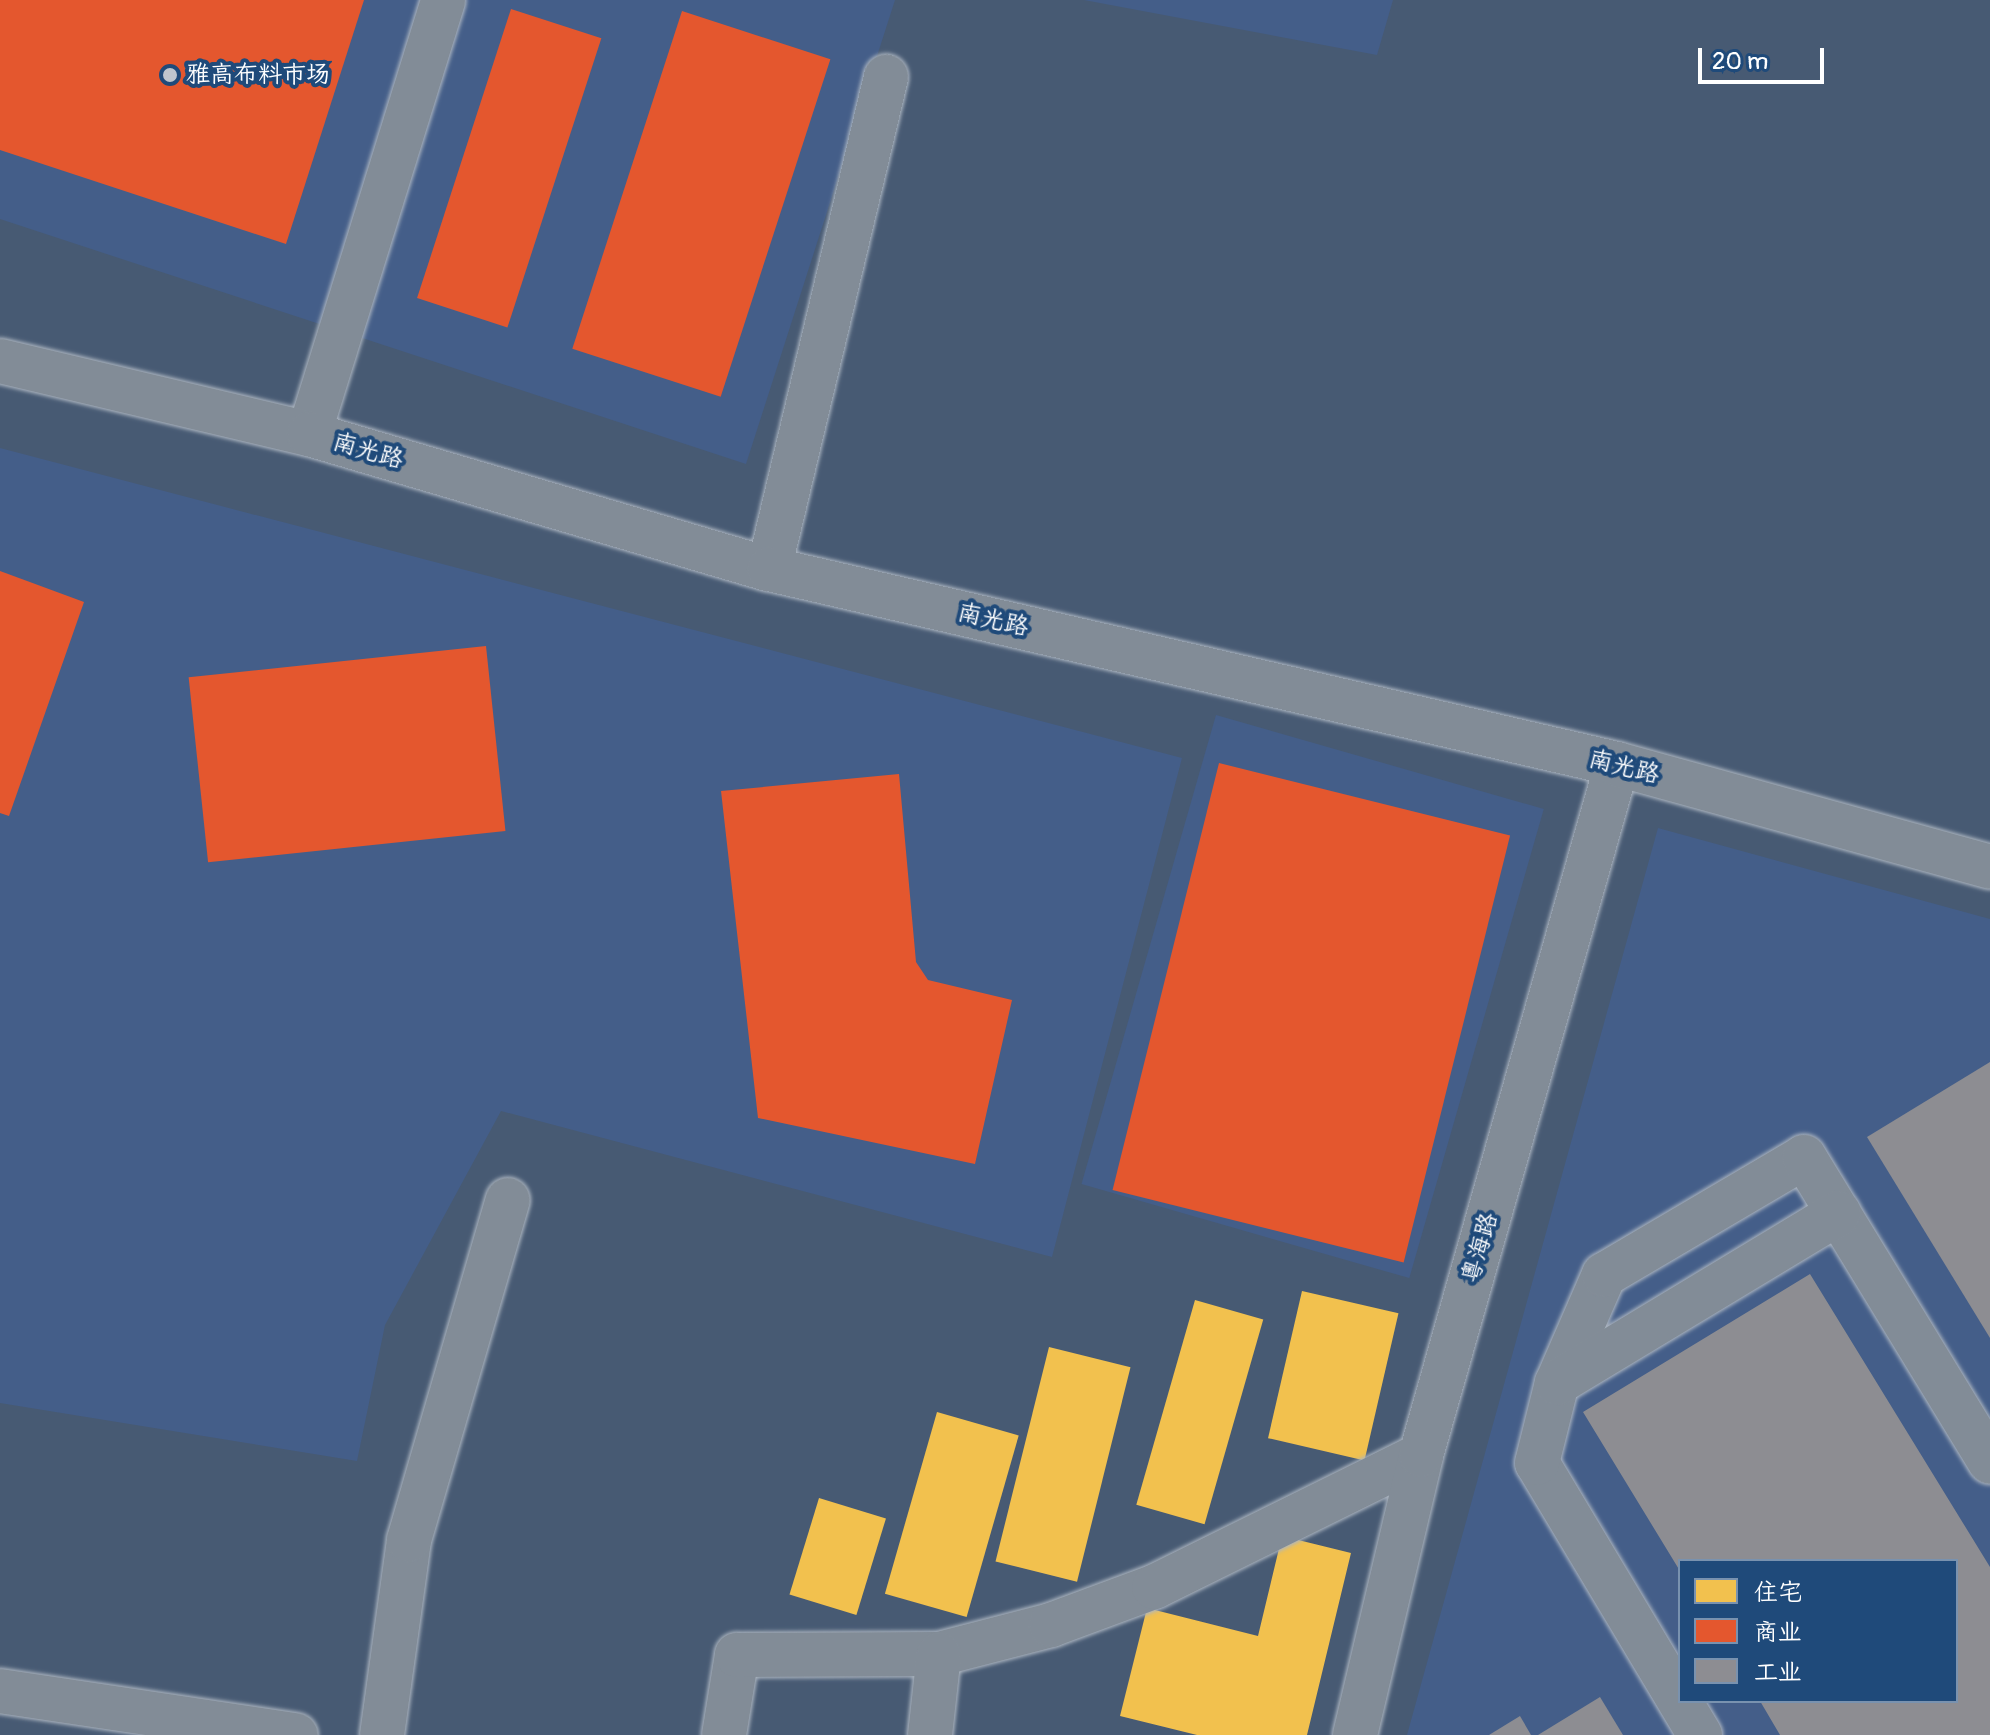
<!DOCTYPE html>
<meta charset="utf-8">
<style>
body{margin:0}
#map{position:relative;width:1990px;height:1735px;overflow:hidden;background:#475a73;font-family:Pangolin,"LXGW WenKai TC",sans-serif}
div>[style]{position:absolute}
.built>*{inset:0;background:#445e89;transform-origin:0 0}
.homes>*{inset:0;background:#f2c14e;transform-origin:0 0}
.shops>*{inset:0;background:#e4572e;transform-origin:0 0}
.industry>*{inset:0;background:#8d8d92}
.roads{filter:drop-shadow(0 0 2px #acb5c0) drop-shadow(0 0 2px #acb5c0)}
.minor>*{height:44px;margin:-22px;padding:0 22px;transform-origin:22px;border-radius:22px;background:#828c97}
.major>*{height:44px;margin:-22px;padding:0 22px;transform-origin:22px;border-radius:22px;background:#828c97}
.dots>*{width:22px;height:22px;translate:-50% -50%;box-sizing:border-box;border:4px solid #1f4a7a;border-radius:50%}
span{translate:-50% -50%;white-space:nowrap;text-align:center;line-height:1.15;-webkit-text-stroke:8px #1f4a7a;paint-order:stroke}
.poi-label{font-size:24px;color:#fff}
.left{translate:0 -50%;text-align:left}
.street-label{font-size:24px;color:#fff}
.legend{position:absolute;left:1678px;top:1559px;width:280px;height:144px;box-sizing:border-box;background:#1f4a7a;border:2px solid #7992af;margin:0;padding:10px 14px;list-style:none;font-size:24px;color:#fff}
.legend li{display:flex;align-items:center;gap:16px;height:40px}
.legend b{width:40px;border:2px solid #7992af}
.scale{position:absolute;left:1698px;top:48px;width:126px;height:36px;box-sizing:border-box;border:4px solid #fff;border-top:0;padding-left:10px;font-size:24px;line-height:28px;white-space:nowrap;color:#fff;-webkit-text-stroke:6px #1f4a7a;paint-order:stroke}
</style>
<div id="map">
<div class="built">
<i style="clip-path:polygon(0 0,895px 0,746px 464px,0 219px)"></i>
<i style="clip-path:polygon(1084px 0,1393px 0,1377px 55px)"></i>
<i style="clip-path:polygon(0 448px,1182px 758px,1052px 1257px,501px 1111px,385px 1325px,357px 1461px,0 1403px)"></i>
<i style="left:1216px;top:715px;width:341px;height:488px;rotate:16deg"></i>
<i style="clip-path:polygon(evenodd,1658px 828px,1990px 919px,1990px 1735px,1407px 1735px,1658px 828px,1680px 1561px,1956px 1561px,1956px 1701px,1680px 1701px,1680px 1561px)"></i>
</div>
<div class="homes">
<i style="left:1302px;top:1291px;width:99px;height:151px;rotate:13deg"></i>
<i style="left:1195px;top:1300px;width:71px;height:213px;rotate:16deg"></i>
<i style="left:1049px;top:1347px;width:84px;height:221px;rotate:14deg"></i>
<i style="left:937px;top:1412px;width:85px;height:189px;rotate:16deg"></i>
<i style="left:819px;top:1498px;width:70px;height:101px;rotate:17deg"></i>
<i style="clip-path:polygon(1282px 1536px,1351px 1553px,1307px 1735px,1197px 1735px,1120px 1716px,1147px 1608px,1258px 1636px)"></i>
</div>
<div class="shops">
<i style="clip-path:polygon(0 0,364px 0,286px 244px,0 150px)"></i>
<i style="left:511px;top:9px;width:95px;height:304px;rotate:18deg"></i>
<i style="left:682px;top:11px;width:156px;height:355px;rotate:18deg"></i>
<i style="clip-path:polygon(0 571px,84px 602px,9px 816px,0 813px)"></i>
<i style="left:486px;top:646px;width:186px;height:299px;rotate:84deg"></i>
<i style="left:1219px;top:763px;width:300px;height:440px;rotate:14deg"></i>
<i style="clip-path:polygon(899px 774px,916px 962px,928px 980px,1012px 1000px,975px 1164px,758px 1118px,721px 791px)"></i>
</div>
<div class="industry">
<i style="clip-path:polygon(1990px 1062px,1990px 1338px,1867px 1137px)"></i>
<i style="clip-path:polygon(1810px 1274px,1990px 1567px,1990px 1735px,1780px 1735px,1760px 1701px,1956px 1701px,1956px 1561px,1680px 1561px,1680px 1571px,1583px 1412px)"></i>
<i style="clip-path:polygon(1600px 1697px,1623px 1735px,1538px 1735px)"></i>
<i style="clip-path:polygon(1520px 1716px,1531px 1735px,1489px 1735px)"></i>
</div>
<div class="roads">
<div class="minor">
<i style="left:309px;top:434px;width:454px;rotate:-72.8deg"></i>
<i style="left:769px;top:569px;width:506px;rotate:-76.62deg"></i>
<i style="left:1557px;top:1383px;width:118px;rotate:-66.5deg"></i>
<i style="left:1604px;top:1275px;width:232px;rotate:-30.5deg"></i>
<i style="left:1804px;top:1157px;width:357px;rotate:58.6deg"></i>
<i style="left:0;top:1691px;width:299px;rotate:8.5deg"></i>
<i style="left:382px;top:1735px;width:197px;rotate:-82.1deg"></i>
<i style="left:409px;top:1540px;width:354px;rotate:-73.8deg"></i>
<i style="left:724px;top:1735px;width:81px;rotate:-80.8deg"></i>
<i style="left:737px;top:1655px;width:202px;rotate:-0.3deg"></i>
<i style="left:939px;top:1654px;width:116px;rotate:-14.5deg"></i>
<i style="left:1051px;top:1625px;width:110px;rotate:-20.3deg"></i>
<i style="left:1154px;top:1587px;width:298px;rotate:-26.3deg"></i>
<i style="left:930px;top:1735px;width:81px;rotate:-83.7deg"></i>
<i style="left:1355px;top:1735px;width:288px;rotate:-76.7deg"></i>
<i style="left:1421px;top:1455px;width:718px;rotate:-74.16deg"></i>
<i style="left:1700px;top:1735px;width:317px;rotate:-120.9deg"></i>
<i style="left:1537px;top:1463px;width:82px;rotate:-76deg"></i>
<i style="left:1557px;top:1383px;width:329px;rotate:-31.1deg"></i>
</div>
<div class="major">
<i style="left:0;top:361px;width:318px;rotate:13.3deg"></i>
<i style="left:309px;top:434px;width:479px;rotate:16.4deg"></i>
<i style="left:769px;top:569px;width:870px;rotate:12.95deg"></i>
<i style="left:1617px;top:764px;width:387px;rotate:15.4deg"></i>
</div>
</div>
<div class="dots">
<i style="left:170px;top:75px;background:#bfc5ce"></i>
</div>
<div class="poi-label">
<span class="left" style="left:186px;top:75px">雅高布料市场</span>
</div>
<div class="street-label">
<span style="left:368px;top:451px;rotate:16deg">南光路</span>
<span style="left:993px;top:620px;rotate:13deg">南光路</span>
<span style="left:1624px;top:767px;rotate:14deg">南光路</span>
<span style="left:1480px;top:1248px;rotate:-74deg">粤海路</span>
</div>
<ul class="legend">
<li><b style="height:22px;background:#f2c14e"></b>住宅</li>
<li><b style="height:22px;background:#e4572e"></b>商业</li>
<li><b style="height:22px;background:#8d8d92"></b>工业</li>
</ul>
<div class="scale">20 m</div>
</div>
